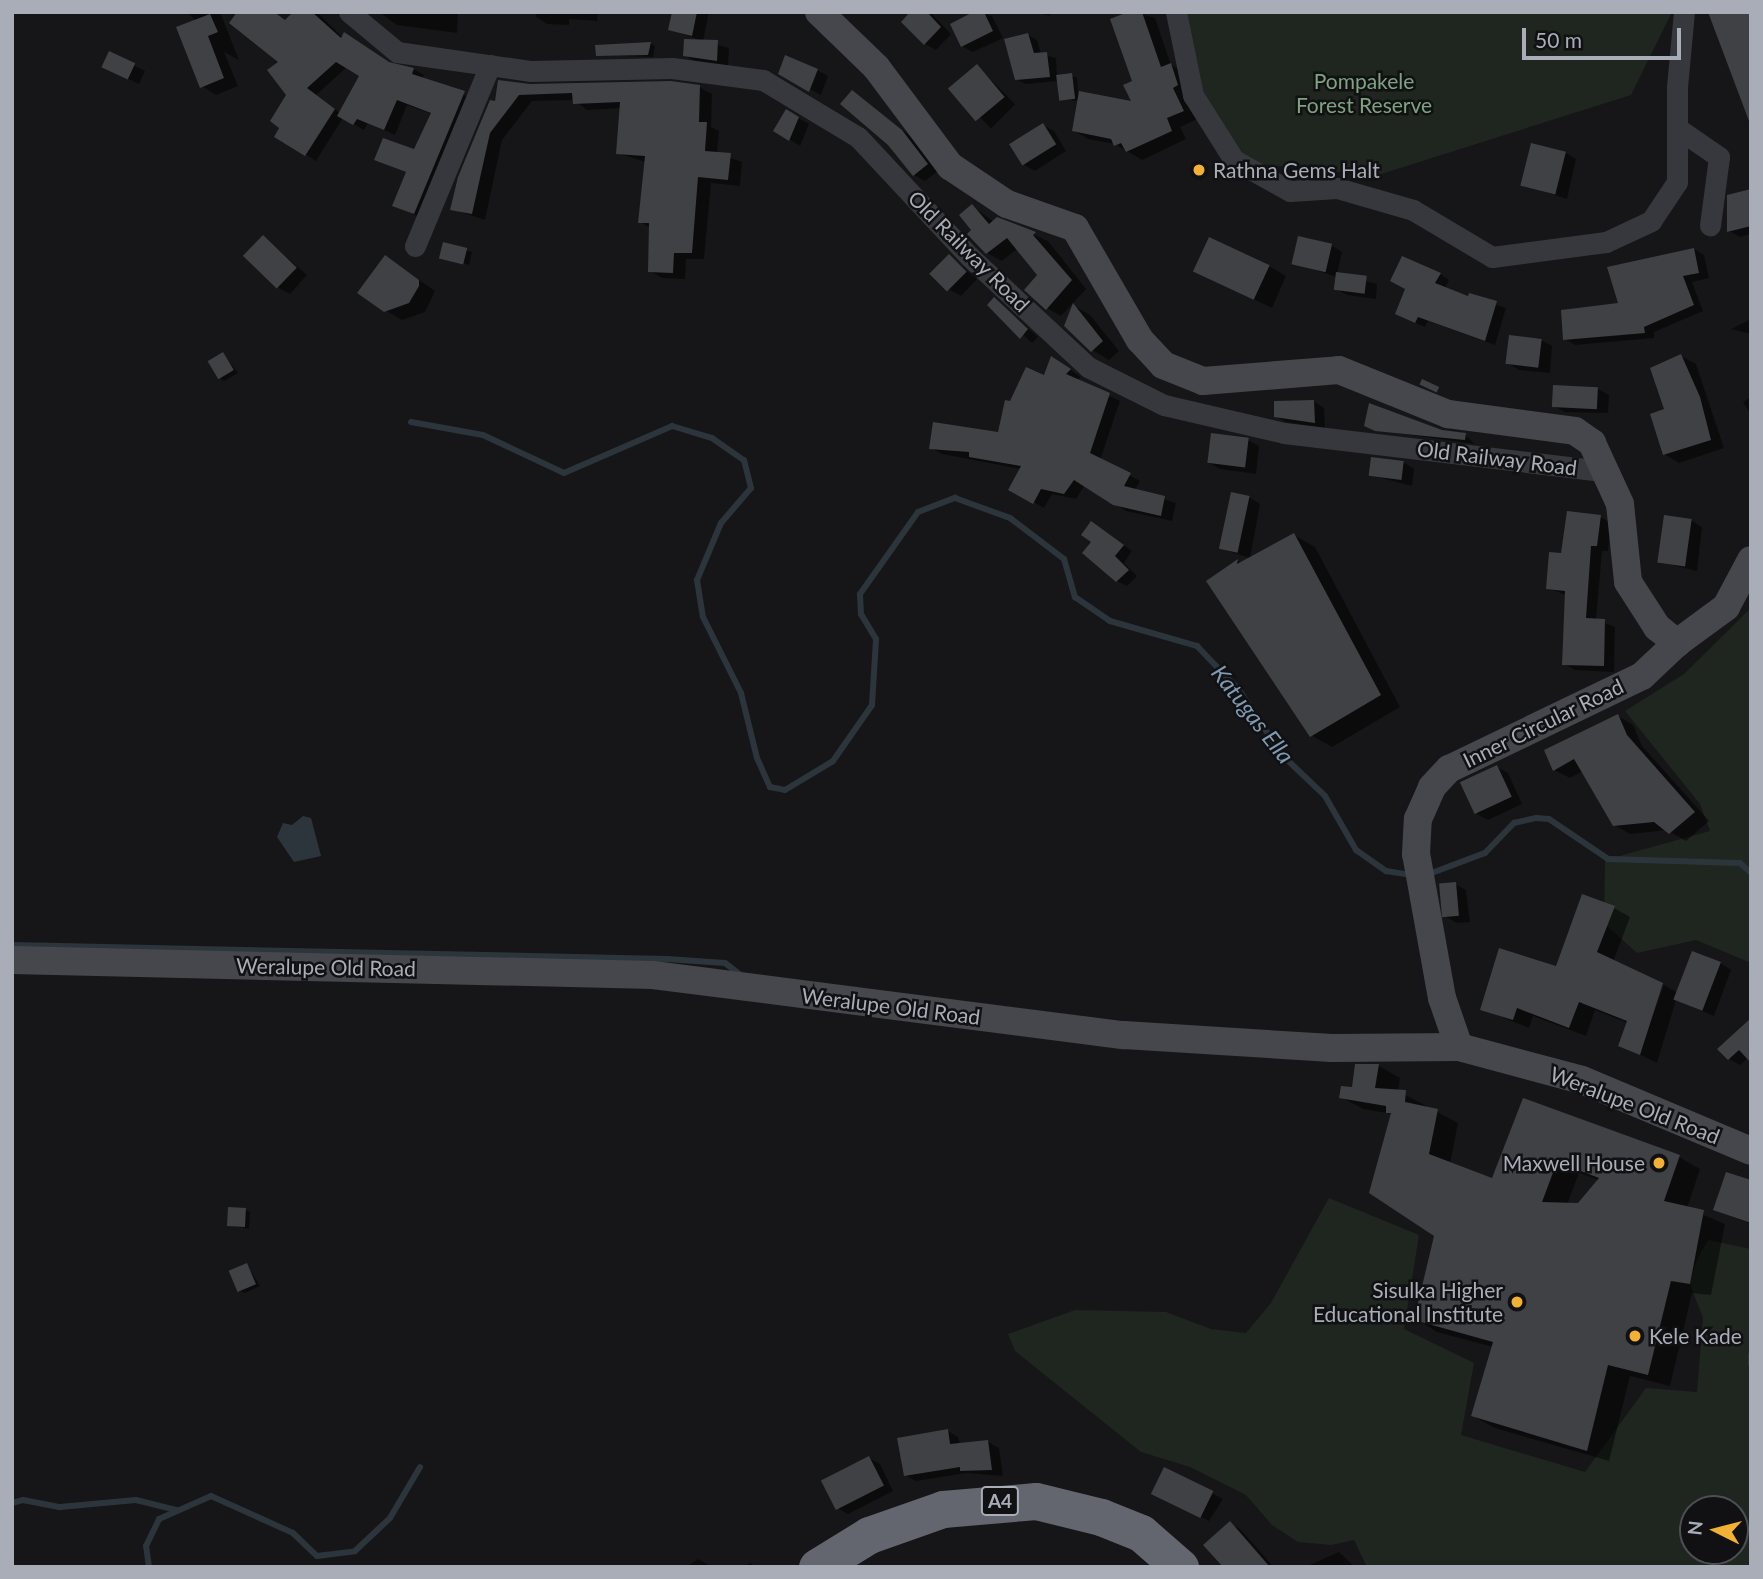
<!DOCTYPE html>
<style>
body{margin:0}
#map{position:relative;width:1763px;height:1579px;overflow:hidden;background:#161618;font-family:Lato,sans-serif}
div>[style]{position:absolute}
.green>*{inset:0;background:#1e261f}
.water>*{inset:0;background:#2c353c}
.shadow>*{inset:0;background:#0007;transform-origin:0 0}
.stream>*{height:6px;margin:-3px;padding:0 3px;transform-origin:3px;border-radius:3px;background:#2c353c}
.building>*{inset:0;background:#404145;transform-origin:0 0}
.street>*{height:21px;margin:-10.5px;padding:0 10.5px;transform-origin:10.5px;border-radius:10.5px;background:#37383d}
.secondary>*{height:28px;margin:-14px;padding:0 14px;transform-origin:14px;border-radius:14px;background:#45474d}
.highway>*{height:37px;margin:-18.5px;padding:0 18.5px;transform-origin:18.5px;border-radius:18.5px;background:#63666e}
.dots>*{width:19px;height:19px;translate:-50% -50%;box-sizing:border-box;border:4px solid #111113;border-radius:50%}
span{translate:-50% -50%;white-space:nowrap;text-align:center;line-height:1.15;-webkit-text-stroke:5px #111113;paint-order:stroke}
.shield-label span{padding:2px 5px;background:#111113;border:2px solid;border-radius:5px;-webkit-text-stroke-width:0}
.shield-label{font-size:19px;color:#a8adb8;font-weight:700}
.park-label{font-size:21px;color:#7fa381}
.poi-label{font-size:21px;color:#a8adb8}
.left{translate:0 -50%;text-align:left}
.right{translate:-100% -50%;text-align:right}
.street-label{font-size:21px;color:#a8adb8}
.water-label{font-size:23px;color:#7f9bb3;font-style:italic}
.frame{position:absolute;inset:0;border:14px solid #a8adb8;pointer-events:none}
.north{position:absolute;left:1679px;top:1495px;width:70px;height:70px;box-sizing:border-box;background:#111113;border:2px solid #4d4f55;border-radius:50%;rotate:276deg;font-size:19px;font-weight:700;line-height:28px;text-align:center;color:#a8adb8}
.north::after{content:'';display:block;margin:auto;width:24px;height:32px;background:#f2b134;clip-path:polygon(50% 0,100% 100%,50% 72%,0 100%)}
.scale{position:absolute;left:1522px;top:28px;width:159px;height:32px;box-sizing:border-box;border:4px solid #a8adb8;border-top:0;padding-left:9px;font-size:21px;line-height:24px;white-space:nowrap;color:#a8adb8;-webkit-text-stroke:5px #111113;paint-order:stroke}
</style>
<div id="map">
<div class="green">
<i style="clip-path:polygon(1183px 12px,1672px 12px,1631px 95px,1375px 176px,1231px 161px,1190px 57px)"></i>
<i style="clip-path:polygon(1751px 608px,1751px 963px,1696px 940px,1637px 953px,1604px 923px,1605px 860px,1710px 831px,1700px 804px,1625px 711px,1684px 674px)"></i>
<i style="clip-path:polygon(evenodd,1329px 1198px,1419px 1235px,1404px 1329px,1474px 1363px,1461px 1435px,1585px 1472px,1646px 1388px,1697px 1392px,1703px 1318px,1690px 1284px,1696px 1262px,1708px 1240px,1751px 1249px,1751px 1567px,1367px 1567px,1354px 1540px,1331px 1545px,1298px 1542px,1272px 1525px,1246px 1495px,1190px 1467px,1141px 1452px,1015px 1351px,1008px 1334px,1075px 1310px,1166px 1312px,1211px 1329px,1246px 1333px,1271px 1303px,1329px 1198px,1693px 1509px,1735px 1509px,1735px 1551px,1693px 1551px,1693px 1509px)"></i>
</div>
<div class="water">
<i style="clip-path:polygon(303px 816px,311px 818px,321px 856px,294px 862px,277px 837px,283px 823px,292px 825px)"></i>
</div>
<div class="shadow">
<i style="clip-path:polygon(187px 12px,220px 12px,239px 60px,224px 52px,238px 86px,216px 95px,202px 86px,196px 21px)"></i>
<i style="clip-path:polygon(evenodd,295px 12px,317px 12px,343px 38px,391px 65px,413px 69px,424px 75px,422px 79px,474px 99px,425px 219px,394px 206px,407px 173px,376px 159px,415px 152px,432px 114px,407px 105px,395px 135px,368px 123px,364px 130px,343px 118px,316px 161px,276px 136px,288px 95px,281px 62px,286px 22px,295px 12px,347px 67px,362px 76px,340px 113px,316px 95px,347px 67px)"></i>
<i style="clip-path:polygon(379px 12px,458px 12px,457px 33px,397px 25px)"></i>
<i style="clip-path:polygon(537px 12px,598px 12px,597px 21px,569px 19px,569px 25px,547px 24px,536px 17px)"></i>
<i style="clip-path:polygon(674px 12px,709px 12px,703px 41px,729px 48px,728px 66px,696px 62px,685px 55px,697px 39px,670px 29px)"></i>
<i style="clip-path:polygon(913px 12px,930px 12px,951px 34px,936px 50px,925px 44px)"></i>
<i style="clip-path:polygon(976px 12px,992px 16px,1003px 38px,973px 52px,962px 46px)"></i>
<i style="clip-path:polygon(1036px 12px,1051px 12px,1050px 16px)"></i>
<i style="clip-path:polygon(1133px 12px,1155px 18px,1171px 65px,1186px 73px,1197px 119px,1180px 127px,1186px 139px,1142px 160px,1115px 144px,1088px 139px,1074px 131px,1079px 101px,1059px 99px,1058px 81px,1025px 84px,1016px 79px,1028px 35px,1037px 40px,1041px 54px,1056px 58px,1057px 76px,1077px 77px,1078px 93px,1134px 104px)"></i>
<i style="clip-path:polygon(650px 43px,655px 46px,653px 57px,597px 55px)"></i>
<i style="clip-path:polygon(110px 53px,145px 71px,139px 84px,114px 72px)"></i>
<i style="left:977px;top:66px;width:54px;height:34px;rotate:45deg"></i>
<i style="clip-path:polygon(817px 70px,828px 76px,821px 95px,791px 79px)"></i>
<i style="clip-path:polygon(530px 86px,699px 87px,712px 94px,711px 127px,719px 131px,717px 153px,742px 162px,740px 186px,711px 183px,704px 259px,686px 259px,685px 279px,662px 278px,650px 271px,651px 228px,640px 222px,646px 162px,617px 153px,621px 108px,587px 110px,574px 100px,532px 101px,502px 140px,485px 220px,452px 209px,496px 104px)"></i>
<i style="clip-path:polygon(852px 92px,913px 138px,938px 171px,925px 181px,914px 175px)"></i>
<i style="clip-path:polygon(787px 112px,809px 124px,800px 146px,775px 130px)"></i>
<i style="clip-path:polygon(1043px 125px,1054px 131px,1066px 151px,1035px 171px,1024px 165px)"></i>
<i style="clip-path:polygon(1566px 153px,1576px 159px,1567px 199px,1523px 185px)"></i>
<i style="clip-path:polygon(1751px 191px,1751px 234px,1740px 237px,1729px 231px)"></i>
<i style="clip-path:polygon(972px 206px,994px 222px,997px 219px,1048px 241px,1086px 289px,1061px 316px,1047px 308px,1040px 275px,1018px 248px,1002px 261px,987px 253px,974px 230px)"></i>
<i style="clip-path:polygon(264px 238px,307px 275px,290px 294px,279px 288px)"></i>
<i style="left:444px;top:245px;width:29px;height:13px;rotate:14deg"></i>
<i style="clip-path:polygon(1331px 245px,1342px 252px,1337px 274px,1377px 284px,1376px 299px,1347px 295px,1336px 289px,1337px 277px,1293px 263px)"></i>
<i style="clip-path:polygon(1694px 249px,1704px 255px,1709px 278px,1692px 282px,1703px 311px,1654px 332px,1654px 338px,1575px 345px,1565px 339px,1621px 305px)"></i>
<i style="clip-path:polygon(949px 256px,977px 279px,961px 296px,950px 290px)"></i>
<i style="clip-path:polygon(386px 257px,435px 291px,425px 312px,402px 320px,385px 310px)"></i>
<i style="clip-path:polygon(1269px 266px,1286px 276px,1272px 308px,1195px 271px)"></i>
<i style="clip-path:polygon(1440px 274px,1449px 280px,1445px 288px,1506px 308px,1495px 345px,1428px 321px,1425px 327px,1406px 319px)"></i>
<i style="clip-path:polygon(995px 300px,1038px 337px,1032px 343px,990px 305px)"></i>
<i style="clip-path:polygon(1074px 306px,1090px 315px,1119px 351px,1109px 360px,1092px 350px)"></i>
<i style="clip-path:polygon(1751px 319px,1751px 334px,1731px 329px)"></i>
<i style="clip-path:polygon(1541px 340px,1552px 346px,1550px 373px,1519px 370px,1508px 363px)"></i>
<i style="clip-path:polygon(223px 354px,238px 373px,224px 381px,219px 378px)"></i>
<i style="clip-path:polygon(1681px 356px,1696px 364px,1724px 448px,1679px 463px,1664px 454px,1667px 410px)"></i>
<i style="clip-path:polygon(1063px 365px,1081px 377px,1076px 381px,1120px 401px,1100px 460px,1140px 481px,1135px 490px,1176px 503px,1172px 521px,1126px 511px,1085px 485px,1076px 499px,1052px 494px,1044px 508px,1010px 489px,1021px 469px,942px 454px,931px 448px,999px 434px,1011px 403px)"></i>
<i style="clip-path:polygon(1598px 389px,1609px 395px,1608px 413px,1565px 412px,1554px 406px)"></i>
<i style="clip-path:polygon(1751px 397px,1751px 415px,1743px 402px)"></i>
<i style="clip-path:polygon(1313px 401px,1324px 408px,1325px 428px,1286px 422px,1275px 416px)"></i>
<i style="clip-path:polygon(1375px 430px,1442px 431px,1465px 435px,1475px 444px)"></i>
<i style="clip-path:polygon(1248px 440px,1259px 446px,1256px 474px,1220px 469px,1209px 463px)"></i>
<i style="clip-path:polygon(1403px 462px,1414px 469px,1412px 486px,1370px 475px)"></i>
<i style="clip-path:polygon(1249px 497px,1260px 504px,1250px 558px,1222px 549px)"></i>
<i style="clip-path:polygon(1600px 517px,1611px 523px,1608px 551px,1602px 551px,1596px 620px,1615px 627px,1614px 672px,1575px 670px,1564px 664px,1566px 595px,1548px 588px,1563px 555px)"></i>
<i style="clip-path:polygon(1691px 520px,1702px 527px,1697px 571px,1660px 562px)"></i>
<i style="clip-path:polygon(1101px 529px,1132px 551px,1124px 563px,1137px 576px,1127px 586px,1117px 581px)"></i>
<i style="clip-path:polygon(1294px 535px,1315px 547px,1400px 707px,1332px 747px,1311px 735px,1208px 582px,1238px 561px,1242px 563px)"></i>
<i style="clip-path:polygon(1618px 716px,1633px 725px,1642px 746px,1709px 821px,1686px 841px,1667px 830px,1630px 834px,1614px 825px,1583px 771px,1570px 778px,1554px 770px)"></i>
<i style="clip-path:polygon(1497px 767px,1508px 773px,1522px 804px,1488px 820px,1477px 814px)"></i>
<i style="clip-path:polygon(1455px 884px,1466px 890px,1470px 922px,1457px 923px,1446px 917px)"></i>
<i style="clip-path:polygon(1614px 908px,1630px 917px,1613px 962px,1643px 1042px,1664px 985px,1678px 993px,1720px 963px,1731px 970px,1714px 1016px,1676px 1000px,1657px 1063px,1620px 1045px,1628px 1023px,1595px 1010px,1586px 1036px,1533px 1016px,1529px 1028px,1482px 1009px,1557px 968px)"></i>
<i style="clip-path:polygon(1751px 1020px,1748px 1058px,1740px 1065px,1729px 1059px)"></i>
<i style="clip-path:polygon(evenodd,1357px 1066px,1379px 1066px,1400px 1078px,1398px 1091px,1458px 1123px,1450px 1164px,1493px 1181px,1524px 1100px,1679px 1157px,1700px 1169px,1687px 1208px,1725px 1224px,1711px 1295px,1692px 1293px,1670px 1386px,1630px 1376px,1609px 1461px,1495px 1428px,1473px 1416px,1493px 1347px,1437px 1332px,1416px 1319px,1435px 1235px,1393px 1114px,1363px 1109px,1341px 1097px,1353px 1088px,1357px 1066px,1579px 1173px,1599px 1180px,1578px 1205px,1567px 1205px,1579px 1173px)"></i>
<i style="clip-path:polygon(1751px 1182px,1751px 1224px,1715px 1210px)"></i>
<i style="clip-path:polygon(246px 1210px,250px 1212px,249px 1229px,229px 1225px)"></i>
<i style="clip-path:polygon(247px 1265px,260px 1286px,245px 1293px,240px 1291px)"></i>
<i style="clip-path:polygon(948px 1431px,958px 1437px,960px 1445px,988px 1442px,999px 1448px,1003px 1476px,966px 1473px,916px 1481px,905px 1475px)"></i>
<i style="clip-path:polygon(869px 1458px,880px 1464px,893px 1491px,848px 1514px,837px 1508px)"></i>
<i style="clip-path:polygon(1165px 1469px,1223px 1499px,1209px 1521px,1165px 1499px)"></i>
<i style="clip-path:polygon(1230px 1523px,1241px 1530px,1271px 1564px,1268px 1567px)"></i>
<i style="clip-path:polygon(1339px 1552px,1355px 1567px,1305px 1567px)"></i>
<i style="clip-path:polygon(698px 1559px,709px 1565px,710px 1567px,686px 1567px)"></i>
<i style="clip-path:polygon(750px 1563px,757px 1567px,743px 1567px)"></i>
</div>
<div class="stream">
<i style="left:411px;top:422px;width:73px;rotate:10.2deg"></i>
<i style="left:483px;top:435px;width:89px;rotate:25.1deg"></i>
<i style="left:564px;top:473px;width:118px;rotate:-23.5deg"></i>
<i style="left:672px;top:426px;width:42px;rotate:16.7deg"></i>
<i style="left:712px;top:438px;width:39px;rotate:35deg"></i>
<i style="left:744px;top:460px;width:29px;rotate:76deg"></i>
<i style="left:751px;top:488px;width:46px;rotate:130.6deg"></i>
<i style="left:721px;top:523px;width:62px;rotate:112.8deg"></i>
<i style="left:697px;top:580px;width:37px;rotate:81deg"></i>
<i style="left:703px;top:617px;width:85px;rotate:63.4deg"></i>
<i style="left:741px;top:693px;width:67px;rotate:76.2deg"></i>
<i style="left:757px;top:758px;width:32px;rotate:66deg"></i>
<i style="left:770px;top:787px;width:15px;rotate:11deg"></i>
<i style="left:785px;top:790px;width:56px;rotate:-31.1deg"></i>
<i style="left:833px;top:761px;width:68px;rotate:-55.1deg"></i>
<i style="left:872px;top:705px;width:66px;rotate:-86.5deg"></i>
<i style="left:876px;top:639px;width:29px;rotate:-121deg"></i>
<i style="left:861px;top:614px;width:20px;rotate:-93deg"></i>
<i style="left:860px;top:594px;width:100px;rotate:-54.7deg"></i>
<i style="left:918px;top:512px;width:40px;rotate:-21deg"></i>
<i style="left:955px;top:498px;width:59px;rotate:20deg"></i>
<i style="left:1010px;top:518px;width:68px;rotate:37.2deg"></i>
<i style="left:1064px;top:559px;width:40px;rotate:74deg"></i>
<i style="left:1075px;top:597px;width:42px;rotate:34.4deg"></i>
<i style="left:1110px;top:621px;width:91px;rotate:16deg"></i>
<i style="left:1197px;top:646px;width:61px;rotate:46.3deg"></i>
<i style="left:1239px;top:690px;width:78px;rotate:56.5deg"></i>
<i style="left:1282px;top:755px;width:59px;rotate:43.6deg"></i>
<i style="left:1325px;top:796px;width:62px;rotate:60.1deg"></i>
<i style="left:1356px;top:850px;width:37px;rotate:35deg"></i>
<i style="left:1386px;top:871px;width:25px;rotate:9deg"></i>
<i style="left:1429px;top:874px;width:60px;rotate:-20.6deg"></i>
<i style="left:1485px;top:853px;width:42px;rotate:-46deg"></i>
<i style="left:1514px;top:823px;width:23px;rotate:-13deg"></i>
<i style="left:1536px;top:818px;width:13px;rotate:4deg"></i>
<i style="left:1549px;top:819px;width:71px;rotate:34.1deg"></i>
<i style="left:1608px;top:859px;width:132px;rotate:1.7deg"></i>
<i style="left:1740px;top:863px;width:15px;rotate:42deg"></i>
<i style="left:12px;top:945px;width:655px;rotate:1.22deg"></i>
<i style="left:667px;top:959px;width:58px;rotate:3.9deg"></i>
<i style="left:725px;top:963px;width:20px;rotate:37deg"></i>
<i style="left:1751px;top:1355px;width:9px;rotate:90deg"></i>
<i style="left:12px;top:1503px;width:11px;rotate:-15deg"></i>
<i style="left:23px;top:1500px;width:38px;rotate:11deg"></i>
<i style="left:60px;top:1507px;width:76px;rotate:-5.3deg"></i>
<i style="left:136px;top:1500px;width:41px;rotate:14deg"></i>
<i style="left:149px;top:1567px;width:21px;rotate:-98deg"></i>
<i style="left:146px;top:1546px;width:30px;rotate:-64deg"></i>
<i style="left:159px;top:1519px;width:57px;rotate:-23.9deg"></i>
<i style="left:211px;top:1496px;width:90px;rotate:24.3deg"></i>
<i style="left:293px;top:1533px;width:33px;rotate:44deg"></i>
<i style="left:317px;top:1556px;width:38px;rotate:-7deg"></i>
<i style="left:355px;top:1551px;width:48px;rotate:-43.3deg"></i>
<i style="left:390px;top:1518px;width:59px;rotate:-59.5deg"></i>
</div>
<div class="building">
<i style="clip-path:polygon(237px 12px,274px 12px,285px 20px,293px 12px,312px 12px,341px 38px,344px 32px,389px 62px,414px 68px,412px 74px,465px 91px,414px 214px,392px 206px,406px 172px,374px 160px,383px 138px,414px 149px,431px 113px,397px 100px,384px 130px,357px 119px,353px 125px,337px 116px,359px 76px,336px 62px,307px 88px,335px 109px,305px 156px,274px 137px,279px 128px,270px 121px,286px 95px,267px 70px,278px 62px,229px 23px)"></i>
<i style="clip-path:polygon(672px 12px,697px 12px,692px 36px,668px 30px)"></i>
<i style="clip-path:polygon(910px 12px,927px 12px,941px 27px,924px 45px,901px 22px)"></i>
<i style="clip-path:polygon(973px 12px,984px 12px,993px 31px,961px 47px,950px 24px)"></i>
<i style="clip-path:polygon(1128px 12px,1142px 12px,1161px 67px,1171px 63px,1178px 85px,1173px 88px,1184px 111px,1167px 118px,1172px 131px,1126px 152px,1121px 143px,1114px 146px,1111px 139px,1072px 131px,1079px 91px,1131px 101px,1123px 85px,1132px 81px,1110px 19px)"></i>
<i style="clip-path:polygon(1708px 12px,1751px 12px,1751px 121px,1749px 121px)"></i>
<i style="clip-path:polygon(210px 14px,218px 32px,208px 36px,224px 78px,200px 88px,176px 27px)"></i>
<i style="clip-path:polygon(1028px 33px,1034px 53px,1047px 52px,1050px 77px,1015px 80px,1004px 39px)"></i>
<i style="clip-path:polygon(684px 39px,718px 40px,717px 61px,683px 56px)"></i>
<i style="clip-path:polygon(651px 42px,648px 55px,596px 56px,595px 45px)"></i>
<i style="left:109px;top:51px;width:29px;height:18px;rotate:25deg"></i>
<i style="clip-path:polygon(785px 55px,818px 69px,809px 92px,778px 74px)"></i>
<i style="left:977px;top:64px;width:43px;height:38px;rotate:50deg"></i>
<i style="left:1072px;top:73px;width:26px;height:16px;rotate:83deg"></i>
<i style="clip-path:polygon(498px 80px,530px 84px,671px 81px,700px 85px,699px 122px,707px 122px,705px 151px,731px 153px,728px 180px,698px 177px,692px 253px,674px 253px,673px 273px,648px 272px,649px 223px,638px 223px,645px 156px,616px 154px,620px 102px,573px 104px,572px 93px,519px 95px,490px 133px,472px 214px,450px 210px,458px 177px,490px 100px,495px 101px)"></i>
<i style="clip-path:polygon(852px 90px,902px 130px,928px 164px,913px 176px,888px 145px,840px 104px)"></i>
<i style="clip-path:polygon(786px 109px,799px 117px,789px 141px,773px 131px)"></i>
<i style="left:1043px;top:123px;width:25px;height:40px;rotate:58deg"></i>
<i style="left:1531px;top:143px;width:36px;height:44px;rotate:14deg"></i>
<i style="clip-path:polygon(1751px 189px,1751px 226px,1727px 232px,1727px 195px)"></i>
<i style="clip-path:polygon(972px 204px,989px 224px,997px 217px,1036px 232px,1033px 235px,1072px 280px,1046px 310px,1024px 290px,1037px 275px,1007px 238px,986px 254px,967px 234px,971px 230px,959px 215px)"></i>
<i style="left:263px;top:235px;width:47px;height:29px;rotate:44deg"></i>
<i style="left:1298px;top:236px;width:35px;height:29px;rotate:13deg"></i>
<i style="left:1209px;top:237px;width:67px;height:38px;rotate:25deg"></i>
<i style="left:443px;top:242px;width:25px;height:17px;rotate:14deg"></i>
<i style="clip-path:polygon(1694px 248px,1699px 273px,1683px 276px,1694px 305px,1644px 327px,1645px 333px,1563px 340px,1561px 310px,1618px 303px,1607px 267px)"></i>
<i style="left:949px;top:254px;width:25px;height:28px;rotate:45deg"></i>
<i style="clip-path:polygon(385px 255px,419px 280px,419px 286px,409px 303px,384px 312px,357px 293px)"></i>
<i style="clip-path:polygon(1402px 256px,1441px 273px,1435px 283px,1468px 296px,1469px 293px,1497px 301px,1485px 341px,1418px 317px,1415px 323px,1395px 314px,1405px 289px,1390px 281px)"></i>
<i style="left:1336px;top:272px;width:31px;height:18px;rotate:7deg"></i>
<i style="clip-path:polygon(994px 297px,1028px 329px,1020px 339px,987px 305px)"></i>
<i style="clip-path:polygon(1073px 303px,1103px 341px,1091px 352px,1064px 326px)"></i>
<i style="left:1509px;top:335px;width:33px;height:29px;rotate:7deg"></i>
<i style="left:223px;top:352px;width:21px;height:18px;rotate:59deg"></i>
<i style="clip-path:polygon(1681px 354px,1700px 397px,1711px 440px,1663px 455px,1650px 414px,1664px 409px,1650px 368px)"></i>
<i style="clip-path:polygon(1051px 356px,1071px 369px,1066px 374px,1110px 393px,1090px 453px,1131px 473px,1124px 486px,1165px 496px,1161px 516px,1113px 505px,1074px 480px,1064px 494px,1041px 489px,1033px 504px,1008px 490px,1021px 466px,969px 457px,969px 452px,929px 449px,933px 422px,998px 432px,1005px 400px,1010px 401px,1026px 367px,1044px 375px)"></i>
<i style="left:1422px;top:379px;width:19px;height:6px;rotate:25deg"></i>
<i style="left:1553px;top:385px;width:45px;height:22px;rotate:3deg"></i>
<i style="clip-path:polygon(1314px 400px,1315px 423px,1274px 417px,1274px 401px)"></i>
<i style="clip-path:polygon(1369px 403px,1442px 430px,1466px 433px,1465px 440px,1375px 431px,1364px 426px)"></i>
<i style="left:1211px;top:433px;width:38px;height:30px;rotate:7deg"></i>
<i style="left:1371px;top:457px;width:33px;height:19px;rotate:7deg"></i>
<i style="left:1231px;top:492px;width:19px;height:58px;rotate:12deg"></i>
<i style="clip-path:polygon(1567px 511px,1601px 515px,1597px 546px,1591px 546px,1586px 618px,1605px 619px,1604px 666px,1562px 665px,1565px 591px,1546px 589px,1549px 552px,1561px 553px)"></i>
<i style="left:1664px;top:515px;width:28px;height:48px;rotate:8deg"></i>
<i style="clip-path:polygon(1091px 521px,1124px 545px,1115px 556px,1129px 570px,1116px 582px,1082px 553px,1091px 542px,1081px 535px)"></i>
<i style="clip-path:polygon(1294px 533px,1381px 695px,1310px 737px,1206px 581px,1238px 559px,1237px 564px)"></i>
<i style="clip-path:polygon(1618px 714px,1627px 735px,1695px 812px,1669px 834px,1654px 822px,1613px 826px,1574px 759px,1553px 771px,1544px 750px)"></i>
<i style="left:1497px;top:765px;width:35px;height:41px;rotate:65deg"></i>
<i style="left:1456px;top:882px;width:34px;height:17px;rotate:85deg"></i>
<i style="clip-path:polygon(1582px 894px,1615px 906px,1597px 952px,1663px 983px,1640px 1055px,1618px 1046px,1627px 1021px,1579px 1002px,1569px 1028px,1517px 1008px,1513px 1020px,1480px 1010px,1499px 948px,1556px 966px)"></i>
<i style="left:1692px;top:951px;width:31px;height:52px;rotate:21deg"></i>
<i style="clip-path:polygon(1751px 1018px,1751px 1063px,1739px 1050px,1728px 1060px,1717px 1049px)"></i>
<i style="clip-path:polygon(evenodd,1355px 1064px,1379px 1064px,1375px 1088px,1406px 1090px,1405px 1102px,1438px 1109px,1429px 1154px,1492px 1178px,1523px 1098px,1680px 1155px,1664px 1201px,1704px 1210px,1690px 1284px,1671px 1281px,1648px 1375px,1608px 1365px,1587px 1451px,1471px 1416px,1493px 1342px,1414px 1320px,1434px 1236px,1369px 1193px,1391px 1113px,1386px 1113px,1386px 1106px,1339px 1098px,1341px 1086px,1352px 1087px,1355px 1064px,1557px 1162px,1599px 1178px,1578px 1203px,1542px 1202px,1557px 1162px)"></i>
<i style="clip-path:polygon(1726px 1172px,1751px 1180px,1751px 1223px,1713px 1210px)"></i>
<i style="left:228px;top:1207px;width:18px;height:19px;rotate:3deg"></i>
<i style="left:247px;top:1263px;width:23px;height:20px;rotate:67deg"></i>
<i style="clip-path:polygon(948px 1429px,950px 1444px,988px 1440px,992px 1470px,960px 1471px,960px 1467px,904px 1476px,897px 1438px)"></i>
<i style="left:869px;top:1456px;width:33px;height:54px;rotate:63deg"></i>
<i style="left:1164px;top:1467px;width:55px;height:30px;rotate:26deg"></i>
<i style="clip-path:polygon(1230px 1521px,1270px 1567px,1223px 1567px,1203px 1545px)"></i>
</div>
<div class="street">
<i style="left:349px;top:12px;width:62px;rotate:39.8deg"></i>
<i style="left:397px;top:52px;width:134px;rotate:8.1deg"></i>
<i style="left:530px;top:71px;width:142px;rotate:-1.2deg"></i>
<i style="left:672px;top:68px;width:92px;rotate:7.5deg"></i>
<i style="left:763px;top:80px;width:111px;rotate:31deg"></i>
<i style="left:858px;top:137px;width:163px;rotate:47deg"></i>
<i style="left:969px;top:256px;width:163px;rotate:43deg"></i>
<i style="left:1088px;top:367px;width:85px;rotate:26.6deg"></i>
<i style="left:1164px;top:405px;width:123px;rotate:13.1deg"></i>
<i style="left:1284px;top:433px;width:327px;rotate:6.8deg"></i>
<i style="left:1176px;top:12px;width:85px;rotate:78.4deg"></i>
<i style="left:1193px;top:95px;width:77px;rotate:57.8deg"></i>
<i style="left:1234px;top:160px;width:64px;rotate:29deg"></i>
<i style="left:1290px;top:191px;width:47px;rotate:-3.7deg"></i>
<i style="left:1337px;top:188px;width:79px;rotate:16.1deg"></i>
<i style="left:1413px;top:210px;width:92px;rotate:30.7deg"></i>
<i style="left:1492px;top:257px;width:115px;rotate:-7.5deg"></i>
<i style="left:1606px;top:242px;width:50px;rotate:-25deg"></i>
<i style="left:1651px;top:221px;width:47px;rotate:-56.3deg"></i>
<i style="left:1677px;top:182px;width:95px;rotate:-90deg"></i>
<i style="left:1677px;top:87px;width:75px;rotate:-84.7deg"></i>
<i style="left:1677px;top:128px;width:51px;rotate:34.6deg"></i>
<i style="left:1719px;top:157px;width:69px;rotate:97.5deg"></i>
<i style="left:415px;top:246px;width:196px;rotate:-67.5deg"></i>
</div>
<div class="secondary">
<i style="left:819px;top:12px;width:79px;rotate:44deg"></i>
<i style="left:876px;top:67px;width:124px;rotate:53.2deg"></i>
<i style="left:950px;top:166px;width:69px;rotate:33.7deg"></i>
<i style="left:1007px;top:204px;width:72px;rotate:19.4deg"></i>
<i style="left:1075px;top:228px;width:129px;rotate:59.9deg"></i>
<i style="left:1140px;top:340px;width:34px;rotate:47deg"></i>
<i style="left:1163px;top:365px;width:43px;rotate:21.8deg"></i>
<i style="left:1203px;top:381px;width:136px;rotate:-4.6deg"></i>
<i style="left:1339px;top:370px;width:118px;rotate:22deg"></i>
<i style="left:1448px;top:414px;width:128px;rotate:7.6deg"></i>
<i style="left:1575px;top:431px;width:21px;rotate:35deg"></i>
<i style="left:1592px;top:443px;width:67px;rotate:65.3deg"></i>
<i style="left:1620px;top:504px;width:78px;rotate:84.1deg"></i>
<i style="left:1628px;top:582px;width:54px;rotate:57.2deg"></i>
<i style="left:1657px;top:627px;width:26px;rotate:39deg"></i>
<i style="left:12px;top:960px;width:641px;rotate:1.34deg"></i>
<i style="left:653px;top:975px;width:475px;rotate:7.3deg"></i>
<i style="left:1124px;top:1035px;width:208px;rotate:3.6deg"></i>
<i style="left:1332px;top:1048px;width:127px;rotate:-0.5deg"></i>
<i style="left:1459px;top:1047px;width:127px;rotate:15deg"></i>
<i style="left:1582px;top:1080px;width:183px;rotate:22.8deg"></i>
<i style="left:1459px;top:1047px;width:52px;rotate:-109.1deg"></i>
<i style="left:1442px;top:998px;width:146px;rotate:-100.2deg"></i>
<i style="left:1416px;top:854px;width:35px;rotate:-87deg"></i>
<i style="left:1418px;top:819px;width:35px;rotate:-66deg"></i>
<i style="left:1432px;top:787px;width:25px;rotate:-47deg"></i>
<i style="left:1449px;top:769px;width:214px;rotate:-25.7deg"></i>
<i style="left:1642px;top:676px;width:48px;rotate:-43.3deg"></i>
<i style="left:1677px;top:643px;width:61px;rotate:-36.3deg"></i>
<i style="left:1726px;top:607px;width:53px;rotate:-62deg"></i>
</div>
<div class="highway">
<i style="left:817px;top:1567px;width:61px;rotate:-31.6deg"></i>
<i style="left:869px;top:1535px;width:78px;rotate:-19.4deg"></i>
<i style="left:943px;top:1509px;width:93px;rotate:-4.9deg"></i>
<i style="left:1036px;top:1501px;width:67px;rotate:13.8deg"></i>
<i style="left:1101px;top:1517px;width:43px;rotate:21.8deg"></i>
<i style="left:1141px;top:1533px;width:52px;rotate:41.1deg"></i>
</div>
<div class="dots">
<i style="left:1199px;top:170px;background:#f2b134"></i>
<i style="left:1659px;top:1163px;background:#f2b134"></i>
<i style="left:1517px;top:1302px;background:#f2b134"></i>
<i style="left:1635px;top:1336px;background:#f2b134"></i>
</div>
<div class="shield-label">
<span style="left:1000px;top:1501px">A4</span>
</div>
<div class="park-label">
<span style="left:1364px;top:93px">Pompakele<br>Forest Reserve</span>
</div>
<div class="poi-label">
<span class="left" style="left:1213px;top:170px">Rathna Gems Halt</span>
<span class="right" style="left:1645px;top:1163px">Maxwell House</span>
<span class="right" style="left:1503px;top:1302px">Sisulka Higher<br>Educational Institute</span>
<span class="left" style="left:1649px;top:1336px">Kele Kade</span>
</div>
<div class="street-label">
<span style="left:969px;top:251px;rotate:45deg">Old Railway Road</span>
<span style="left:1497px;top:458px;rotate:7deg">Old Railway Road</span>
<span style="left:1543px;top:723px;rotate:-26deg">Inner Circular Road</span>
<span style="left:326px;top:967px;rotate:1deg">Weralupe Old Road</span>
<span style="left:891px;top:1006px;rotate:7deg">Weralupe Old Road</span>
<span style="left:1635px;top:1105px;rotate:21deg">Weralupe Old Road</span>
</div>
<div class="water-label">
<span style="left:1253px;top:714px;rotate:52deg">Katugas Ella</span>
</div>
<div class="frame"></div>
<div class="north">N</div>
<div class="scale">50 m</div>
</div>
